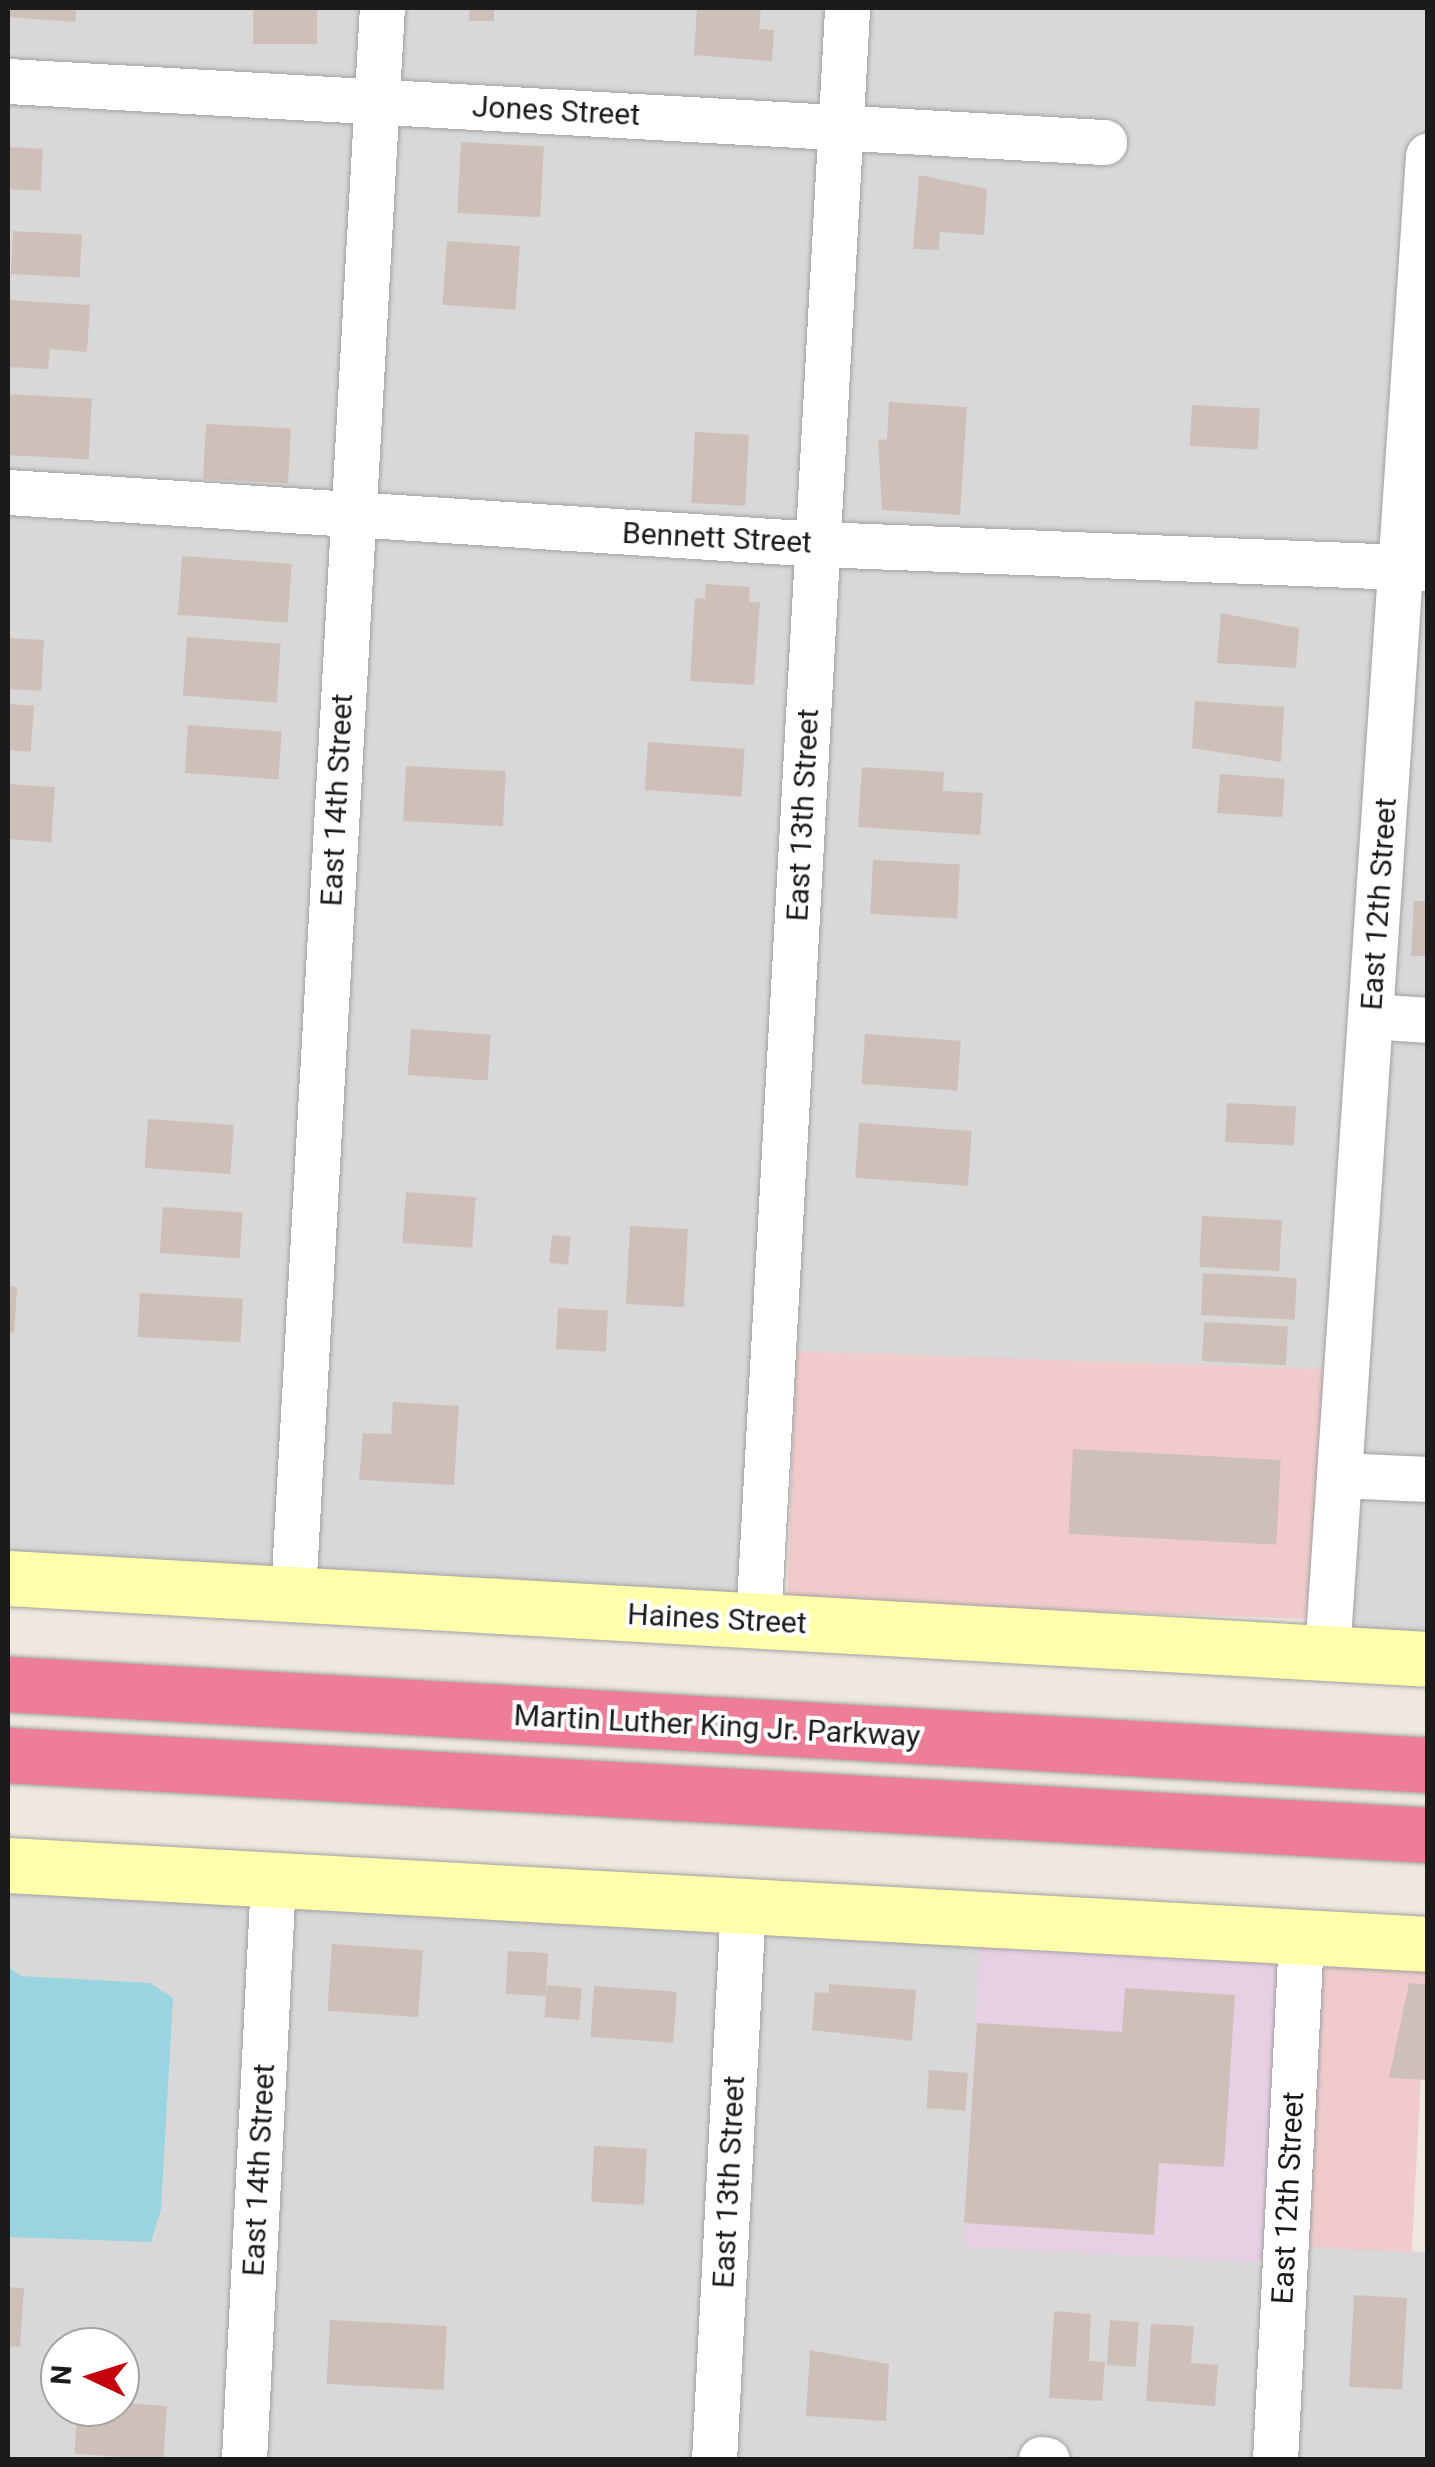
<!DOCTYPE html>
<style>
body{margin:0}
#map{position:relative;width:1435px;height:2467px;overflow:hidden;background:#eee8df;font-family:Roboto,sans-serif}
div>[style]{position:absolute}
.residential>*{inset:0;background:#d9d8d8}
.commercial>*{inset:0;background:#f1cbcc;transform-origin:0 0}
.industrial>*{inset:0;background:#e8d0e4;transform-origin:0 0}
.water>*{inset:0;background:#9ad4e0}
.building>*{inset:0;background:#cec0b8;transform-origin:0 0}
.roads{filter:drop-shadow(0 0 2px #a2a2a2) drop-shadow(0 0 2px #a2a2a2)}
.street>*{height:45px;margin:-22.5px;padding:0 22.5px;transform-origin:22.5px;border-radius:22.5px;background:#fff}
.secondary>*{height:55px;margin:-27.5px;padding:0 27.5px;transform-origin:27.5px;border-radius:27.5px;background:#ffffac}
.highway>*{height:55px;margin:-27.5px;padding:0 27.5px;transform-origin:27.5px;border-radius:27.5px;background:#ee7e98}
span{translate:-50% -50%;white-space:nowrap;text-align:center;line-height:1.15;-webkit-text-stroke:8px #fff;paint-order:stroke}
.street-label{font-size:30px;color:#1b1b1b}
.frame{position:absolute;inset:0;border:10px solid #1b1b1b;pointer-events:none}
.north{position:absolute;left:40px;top:2327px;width:100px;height:100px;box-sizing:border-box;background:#fff;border:2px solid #a4a4a4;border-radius:50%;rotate:274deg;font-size:28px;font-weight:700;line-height:40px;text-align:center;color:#1b1b1b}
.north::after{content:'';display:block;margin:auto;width:35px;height:45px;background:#c6000a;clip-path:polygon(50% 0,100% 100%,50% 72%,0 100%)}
</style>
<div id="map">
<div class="residential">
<i style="clip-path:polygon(8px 8px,1427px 8px,1427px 1636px,1308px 1630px,1323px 1374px,796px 1351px,780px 1600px,8px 1556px)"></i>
<i style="clip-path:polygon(evenodd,8px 1883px,980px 1941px,1261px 2266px,1262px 2244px,1427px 2252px,1427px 2459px,8px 2459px,8px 1883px,60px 2347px,120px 2347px,120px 2407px,60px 2407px,60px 2347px)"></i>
</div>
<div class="commercial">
<i style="left:796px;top:1351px;width:528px;height:250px;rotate:2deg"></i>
<i style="left:1279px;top:1957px;width:148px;height:288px;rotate:3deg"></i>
</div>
<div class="industrial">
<i style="left:980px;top:1941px;width:299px;height:306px;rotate:3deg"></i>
</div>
<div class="water">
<i style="clip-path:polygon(8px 1967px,21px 1976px,150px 1983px,173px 1998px,161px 2209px,151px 2242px,8px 2237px)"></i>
</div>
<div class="building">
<i style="clip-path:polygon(8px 8px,76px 8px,75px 22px,8px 17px)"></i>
<i style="left:253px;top:8px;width:64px;height:36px"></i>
<i style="left:469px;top:8px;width:25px;height:13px"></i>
<i style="clip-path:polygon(697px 8px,761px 8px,759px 29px,774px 30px,772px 61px,694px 55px)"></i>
<i style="left:461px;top:142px;width:83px;height:71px;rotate:3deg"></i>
<i style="left:8px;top:147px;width:35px;height:42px;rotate:3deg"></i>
<i style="clip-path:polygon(919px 175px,987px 189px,984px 235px,940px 232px,939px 250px,913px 249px)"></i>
<i style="left:13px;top:231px;width:69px;height:43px;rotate:3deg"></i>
<i style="left:447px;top:241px;width:73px;height:64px;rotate:4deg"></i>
<i style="clip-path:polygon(8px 300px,90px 305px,87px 352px,50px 349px,48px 369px,8px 367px)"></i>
<i style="left:8px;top:394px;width:84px;height:61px;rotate:3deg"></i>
<i style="clip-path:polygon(889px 402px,967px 407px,960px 515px,882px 510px,878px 439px,887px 440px)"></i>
<i style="left:1192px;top:405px;width:68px;height:41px;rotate:3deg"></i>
<i style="left:206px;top:424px;width:85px;height:55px;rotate:3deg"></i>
<i style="left:695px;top:432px;width:54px;height:71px;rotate:3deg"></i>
<i style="left:182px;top:556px;width:110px;height:59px;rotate:4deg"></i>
<i style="clip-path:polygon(706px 584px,750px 587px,749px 602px,760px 602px,754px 685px,690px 681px,695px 598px,705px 599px)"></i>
<i style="clip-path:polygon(1221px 613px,1299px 628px,1296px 668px,1217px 663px)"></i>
<i style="left:187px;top:637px;width:94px;height:59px;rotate:4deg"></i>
<i style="left:8px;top:638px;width:36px;height:51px;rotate:3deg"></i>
<i style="clip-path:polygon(1195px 701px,1284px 707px,1281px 762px,1192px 748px)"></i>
<i style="left:8px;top:704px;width:26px;height:46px;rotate:4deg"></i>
<i style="left:188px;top:725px;width:94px;height:48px;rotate:4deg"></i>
<i style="left:648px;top:742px;width:97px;height:48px;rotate:4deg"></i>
<i style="left:406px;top:766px;width:100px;height:55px;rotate:3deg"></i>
<i style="clip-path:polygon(862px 767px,944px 772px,943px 791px,983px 793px,980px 835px,858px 827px)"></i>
<i style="left:1220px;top:774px;width:65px;height:39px;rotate:4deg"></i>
<i style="left:8px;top:784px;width:47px;height:55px;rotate:4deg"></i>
<i style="left:873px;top:860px;width:87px;height:54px;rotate:3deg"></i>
<i style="clip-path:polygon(1414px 901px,1428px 901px,1428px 956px,1411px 956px)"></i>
<i style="left:411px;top:1029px;width:80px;height:46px;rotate:4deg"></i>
<i style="left:865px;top:1034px;width:96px;height:50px;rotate:4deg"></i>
<i style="left:1227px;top:1103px;width:69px;height:39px;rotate:3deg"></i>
<i style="left:148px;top:1119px;width:86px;height:49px;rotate:4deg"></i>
<i style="left:859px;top:1123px;width:113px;height:55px;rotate:4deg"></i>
<i style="left:406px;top:1192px;width:70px;height:51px;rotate:4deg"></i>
<i style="left:163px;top:1207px;width:80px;height:46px;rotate:4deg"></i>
<i style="left:1202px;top:1216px;width:80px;height:51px;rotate:3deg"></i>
<i style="left:630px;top:1226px;width:58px;height:78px;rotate:3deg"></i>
<i style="left:552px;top:1235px;width:19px;height:28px;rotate:6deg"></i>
<i style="left:1203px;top:1273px;width:94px;height:42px;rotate:3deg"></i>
<i style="clip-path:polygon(8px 1286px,17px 1287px,14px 1333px,8px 1332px)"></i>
<i style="left:140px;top:1293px;width:103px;height:44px;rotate:3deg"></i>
<i style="left:558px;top:1308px;width:50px;height:41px;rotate:3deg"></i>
<i style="left:1204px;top:1322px;width:84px;height:39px;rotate:3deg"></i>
<i style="clip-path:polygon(393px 1402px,459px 1406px,454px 1485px,359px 1480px,363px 1433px,391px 1434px)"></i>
<i style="left:1073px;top:1449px;width:208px;height:85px;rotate:3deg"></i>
<i style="left:332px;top:1944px;width:91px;height:67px;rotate:4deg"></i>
<i style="left:508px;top:1951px;width:40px;height:43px;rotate:3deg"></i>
<i style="clip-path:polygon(1409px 1983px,1428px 1985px,1428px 2080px,1389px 2078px)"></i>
<i style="clip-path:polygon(829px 1984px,916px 1990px,912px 2041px,812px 2030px,815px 1992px,829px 1993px)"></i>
<i style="left:547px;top:1985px;width:35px;height:32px;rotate:5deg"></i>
<i style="left:594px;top:1986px;width:83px;height:51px;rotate:4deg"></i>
<i style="clip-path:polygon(1125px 1988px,1235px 1995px,1224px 2167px,1159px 2163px,1154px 2235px,964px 2223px,977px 2023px,1122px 2032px)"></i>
<i style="left:929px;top:2070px;width:39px;height:38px;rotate:4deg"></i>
<i style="left:594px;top:2146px;width:53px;height:56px;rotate:3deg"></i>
<i style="clip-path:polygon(8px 2287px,24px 2288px,20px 2347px,8px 2346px)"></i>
<i style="left:1354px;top:2295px;width:53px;height:92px;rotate:3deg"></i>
<i style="clip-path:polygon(1054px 2311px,1091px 2314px,1089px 2361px,1105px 2362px,1102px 2401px,1049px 2398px)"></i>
<i style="left:330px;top:2320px;width:117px;height:64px;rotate:3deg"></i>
<i style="left:1110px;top:2320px;width:29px;height:45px;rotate:4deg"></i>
<i style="clip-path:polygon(1151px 2324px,1194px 2326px,1191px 2363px,1218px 2365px,1215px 2406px,1146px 2401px)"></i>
<i style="clip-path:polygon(810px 2350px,889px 2364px,886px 2421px,806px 2416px)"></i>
<i style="left:167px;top:2406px;width:54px;height:89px;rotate:94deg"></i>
</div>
<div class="roads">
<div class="street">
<i style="left:8px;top:81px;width:1098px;rotate:3.19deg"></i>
<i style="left:8px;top:492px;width:813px;rotate:3.67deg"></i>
<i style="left:819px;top:544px;width:609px;rotate:2.26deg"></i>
<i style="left:1371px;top:1016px;width:57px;rotate:4deg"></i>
<i style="left:1339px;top:1475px;width:89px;rotate:2.6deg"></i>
<i style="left:293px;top:1593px;width:1587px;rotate:-86.79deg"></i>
<i style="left:758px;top:1622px;width:1616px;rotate:-86.84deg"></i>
<i style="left:1327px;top:1653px;width:1501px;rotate:-86.14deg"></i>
<i style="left:1041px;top:2459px;width:6px;rotate:9deg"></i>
<i style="left:244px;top:2460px;width:581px;rotate:-87.14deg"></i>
<i style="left:714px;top:2460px;width:556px;rotate:-87.01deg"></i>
<i style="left:1275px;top:2460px;width:524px;rotate:-87.15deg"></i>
</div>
<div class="secondary">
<i style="left:8px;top:1578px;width:1422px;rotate:3.26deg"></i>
<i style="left:8px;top:1865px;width:1422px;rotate:3.18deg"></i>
</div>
<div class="highway">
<i style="left:8px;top:1684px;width:1422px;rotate:3.26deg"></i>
<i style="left:8px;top:1755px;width:1422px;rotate:3.22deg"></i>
</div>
</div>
<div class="street-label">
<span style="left:556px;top:111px;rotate:3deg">Jones Street</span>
<span style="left:717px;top:538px;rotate:3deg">Bennett Street</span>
<span style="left:337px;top:800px;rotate:-87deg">East 14th Street</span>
<span style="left:803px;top:815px;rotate:-87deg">East 13th Street</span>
<span style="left:1379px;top:904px;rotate:-86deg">East 12th Street</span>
<span style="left:717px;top:1619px;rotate:3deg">Haines Street</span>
<span style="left:717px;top:1726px;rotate:3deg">Martin Luther King Jr. Parkway</span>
<span style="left:259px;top:2170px;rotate:-87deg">East 14th Street</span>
<span style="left:729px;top:2182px;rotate:-87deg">East 13th Street</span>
<span style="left:1288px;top:2198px;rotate:-87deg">East 12th Street</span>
</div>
<div class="frame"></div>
<div class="north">N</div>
</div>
